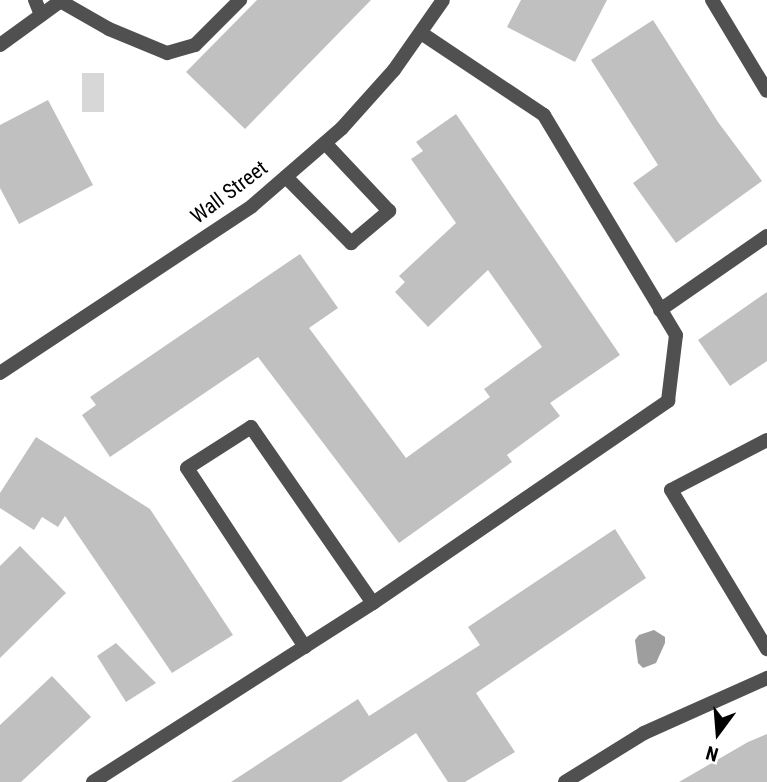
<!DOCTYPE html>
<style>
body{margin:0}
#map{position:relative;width:767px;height:782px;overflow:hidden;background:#fff;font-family:"Roboto Condensed",sans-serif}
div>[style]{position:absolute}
.green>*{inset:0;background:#d7d7d7;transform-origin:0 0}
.water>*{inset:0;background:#9e9e9e}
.building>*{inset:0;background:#c0c0c0}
.service>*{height:14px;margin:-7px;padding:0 7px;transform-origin:7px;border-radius:7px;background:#505050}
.minor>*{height:14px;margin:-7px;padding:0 7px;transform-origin:7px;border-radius:7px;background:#505050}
span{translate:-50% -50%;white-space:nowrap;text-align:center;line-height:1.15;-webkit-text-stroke:5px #fff;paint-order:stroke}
.street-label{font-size:21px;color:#000}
.north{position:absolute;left:683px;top:698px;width:70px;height:70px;-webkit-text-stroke:5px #fff;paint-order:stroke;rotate:196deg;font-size:19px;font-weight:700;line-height:28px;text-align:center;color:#000}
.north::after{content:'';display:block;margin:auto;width:24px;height:32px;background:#000;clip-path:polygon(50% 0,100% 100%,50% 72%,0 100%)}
</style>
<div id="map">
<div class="green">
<i style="left:82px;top:73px;width:22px;height:39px"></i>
</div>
<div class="water">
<i style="clip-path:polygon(654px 630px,665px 637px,665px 643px,656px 663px,643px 668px,638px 663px,635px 640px,639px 635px)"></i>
</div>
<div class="building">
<i style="clip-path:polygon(257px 0,371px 0,245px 129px,186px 72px)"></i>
<i style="clip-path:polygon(521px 0,607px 0,575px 62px,507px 27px)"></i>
<i style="clip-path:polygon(653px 20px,718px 122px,762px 181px,676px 243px,633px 183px,658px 165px,591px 60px)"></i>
<i style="clip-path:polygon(48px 100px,93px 185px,19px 224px,0 188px,0 125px)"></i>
<i style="clip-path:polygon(456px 114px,620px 355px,550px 403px,560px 416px,507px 455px,512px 462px,399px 543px,258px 357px,110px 457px,82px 415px,96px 405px,90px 397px,300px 254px,338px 308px,309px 328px,406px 458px,490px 397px,484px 389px,542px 347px,488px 270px,428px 327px,395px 292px,405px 282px,399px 276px,456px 223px,411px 159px,423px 151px,416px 142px)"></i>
<i style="clip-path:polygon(767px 292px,767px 361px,730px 386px,698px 340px)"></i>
<i style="clip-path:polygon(36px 437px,150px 509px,233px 635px,172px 673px,65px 516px,58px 527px,42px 517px,34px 530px,0 508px,0 493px)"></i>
<i style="clip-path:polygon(615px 529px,646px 578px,476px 693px,515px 752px,465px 782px,448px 782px,416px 733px,341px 782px,231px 782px,358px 699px,369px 716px,480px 645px,468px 627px)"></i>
<i style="clip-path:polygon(20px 546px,66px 593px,0 658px,0 566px)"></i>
<i style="clip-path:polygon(116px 643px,156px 683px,126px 702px,97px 656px)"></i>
<i style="clip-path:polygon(52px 676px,91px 717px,21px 782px,0 782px,0 725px)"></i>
<i style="clip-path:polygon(767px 734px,767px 782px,679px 782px,748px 742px)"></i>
</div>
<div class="service">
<i style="left:35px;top:0;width:16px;rotate:68deg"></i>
<i style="left:712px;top:0;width:106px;rotate:58.9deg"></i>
<i style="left:60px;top:1px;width:56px;rotate:29.7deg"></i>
<i style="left:109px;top:29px;width:63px;rotate:22.5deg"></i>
<i style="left:167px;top:53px;width:29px;rotate:-16deg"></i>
<i style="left:195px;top:45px;width:64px;rotate:-45deg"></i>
<i style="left:0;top:45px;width:77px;rotate:-36deg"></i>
<i style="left:286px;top:177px;width:93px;rotate:45.4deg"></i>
<i style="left:351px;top:243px;width:50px;rotate:-40.1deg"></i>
<i style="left:389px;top:211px;width:93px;rotate:-133.3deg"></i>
<i style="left:660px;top:310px;width:130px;rotate:-34.7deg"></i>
<i style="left:767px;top:440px;width:108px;rotate:152.5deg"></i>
<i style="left:671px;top:490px;width:186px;rotate:58.9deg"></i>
<i style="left:305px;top:647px;width:214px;rotate:-123.4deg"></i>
<i style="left:187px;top:468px;width:76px;rotate:-32.6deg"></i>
<i style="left:251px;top:427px;width:214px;rotate:55.3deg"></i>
<i style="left:93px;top:782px;width:332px;rotate:-32.6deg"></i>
<i style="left:373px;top:603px;width:358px;rotate:-34.4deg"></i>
<i style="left:668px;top:401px;width:66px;rotate:-83.1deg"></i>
<i style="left:676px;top:335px;width:257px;rotate:-121deg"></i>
<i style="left:544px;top:115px;width:148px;rotate:-146.3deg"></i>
<i style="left:565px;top:782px;width:93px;rotate:-31.8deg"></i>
<i style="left:644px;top:733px;width:135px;rotate:-24.1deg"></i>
</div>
<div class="minor">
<i style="left:0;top:373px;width:302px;rotate:-33.5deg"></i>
<i style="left:252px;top:206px;width:119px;rotate:-40.9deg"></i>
<i style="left:342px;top:128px;width:78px;rotate:-48.1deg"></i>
<i style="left:394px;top:70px;width:85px;rotate:-55deg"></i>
</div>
<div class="street-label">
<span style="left:229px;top:192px;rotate:-37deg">Wall Street</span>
</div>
<div class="north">N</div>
</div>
